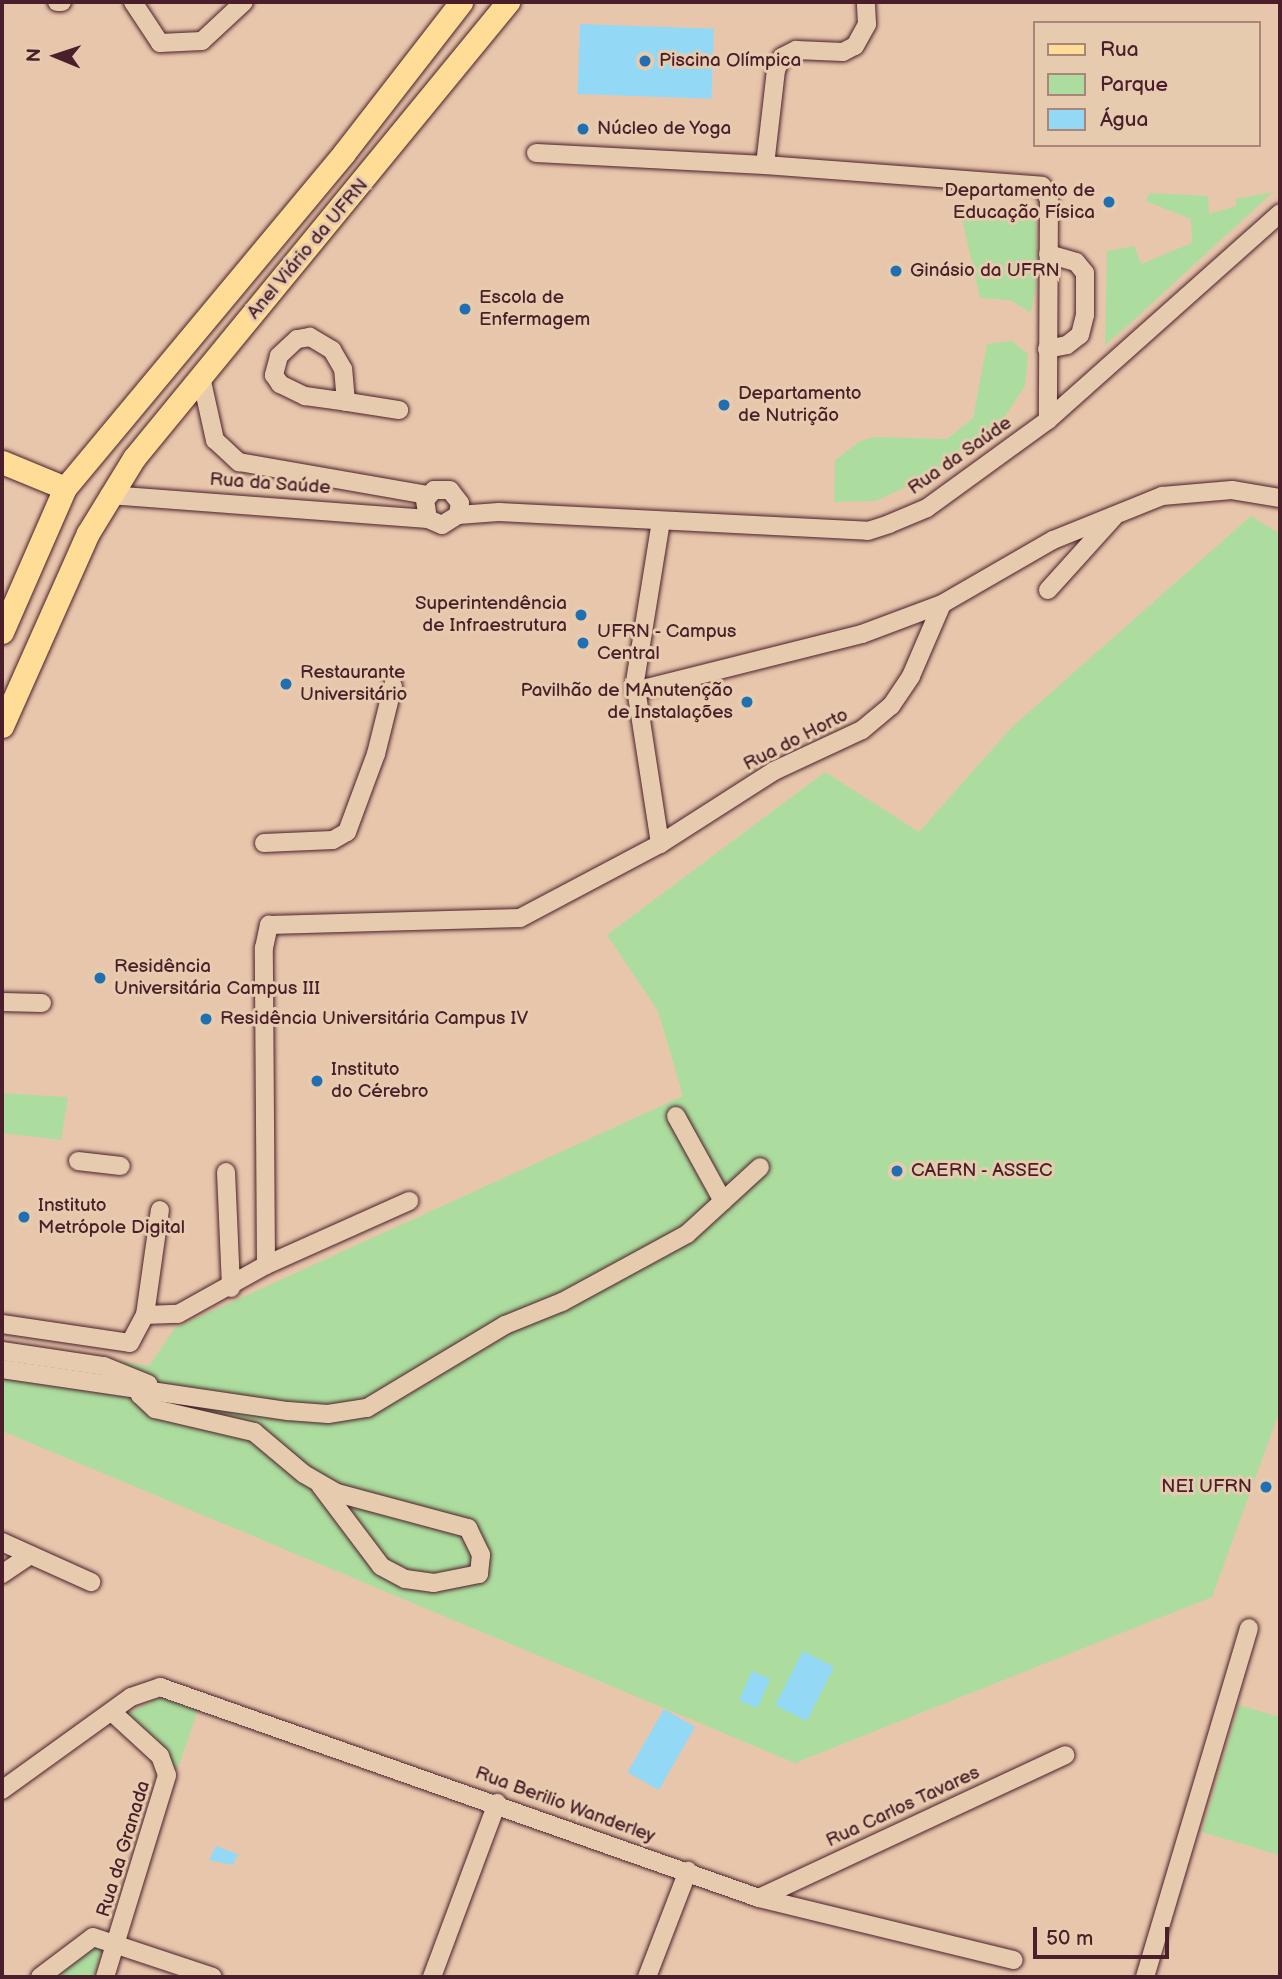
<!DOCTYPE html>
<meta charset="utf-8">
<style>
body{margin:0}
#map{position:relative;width:1282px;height:1979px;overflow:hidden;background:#e8c6ac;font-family:"Balsamiq Sans",sans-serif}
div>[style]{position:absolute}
.green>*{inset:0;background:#acdd9e}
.water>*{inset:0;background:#93d9f5;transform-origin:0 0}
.roads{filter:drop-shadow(0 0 2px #4a1f2b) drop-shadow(0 0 2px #4a1f2b)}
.minor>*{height:18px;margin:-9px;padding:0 9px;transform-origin:9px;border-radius:9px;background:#e7cbae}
.major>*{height:23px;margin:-11.5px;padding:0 11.5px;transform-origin:11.5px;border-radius:11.5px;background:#ffdd96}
.dots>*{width:19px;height:19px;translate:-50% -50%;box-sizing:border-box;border:4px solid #e7cbae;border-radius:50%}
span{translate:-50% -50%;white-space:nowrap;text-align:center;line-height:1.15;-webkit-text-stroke:6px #e7cbae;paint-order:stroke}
.poi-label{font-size:19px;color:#4a1f2b}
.left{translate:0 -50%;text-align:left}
.right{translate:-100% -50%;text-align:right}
.street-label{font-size:19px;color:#4a1f2b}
.frame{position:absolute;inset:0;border:4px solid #4a1f2b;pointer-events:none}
.legend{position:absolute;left:1033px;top:21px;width:228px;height:126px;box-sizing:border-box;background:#e7cbae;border:2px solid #a8867a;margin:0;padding:9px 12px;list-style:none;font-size:21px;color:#4a1f2b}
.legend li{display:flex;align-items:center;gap:14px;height:35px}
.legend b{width:35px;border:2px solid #a8867a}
.north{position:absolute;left:21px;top:21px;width:70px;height:70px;-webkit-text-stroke:5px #e7cbae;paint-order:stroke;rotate:272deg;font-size:19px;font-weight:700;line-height:28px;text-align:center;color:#4a1f2b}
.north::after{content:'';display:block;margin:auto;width:24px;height:32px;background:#4a1f2b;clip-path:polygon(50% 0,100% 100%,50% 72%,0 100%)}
.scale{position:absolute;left:1033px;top:1927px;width:136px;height:32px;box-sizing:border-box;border:4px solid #4a1f2b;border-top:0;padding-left:9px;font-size:21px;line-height:24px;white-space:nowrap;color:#4a1f2b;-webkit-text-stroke:5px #e7cbae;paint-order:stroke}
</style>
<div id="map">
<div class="green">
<i style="clip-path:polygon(1273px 192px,1125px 328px,1105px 345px,1107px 251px,1134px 246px,1141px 264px,1192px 243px,1191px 219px,1146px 201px,1149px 193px,1208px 196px,1209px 214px,1236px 206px,1236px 199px)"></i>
<i style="clip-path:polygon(960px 210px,1035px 210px,1038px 272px,1031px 313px,1010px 300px,980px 298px)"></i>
<i style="clip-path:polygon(1012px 341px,1028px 354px,1025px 386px,1003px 419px,927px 477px,876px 501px,834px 502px,835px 460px,859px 442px,873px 437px,947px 439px,973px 418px,987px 344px)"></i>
<i style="clip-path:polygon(1251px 516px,1280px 534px,1280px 1410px,1212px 1597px,795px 1763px,2px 1431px,2px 1342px,149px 1366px,175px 1328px,683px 1096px,658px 1011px,607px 935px,825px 772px,919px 832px,1012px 727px)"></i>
<i style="clip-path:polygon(2px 1093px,68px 1097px,61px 1140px,2px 1133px)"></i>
<i style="clip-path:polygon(163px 1695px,200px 1705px,177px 1770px,127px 1714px)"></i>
<i style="clip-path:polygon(1239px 1705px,1280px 1717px,1280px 1855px,1202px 1832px)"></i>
<i style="clip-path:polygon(95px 1944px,103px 1948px,93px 1977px,52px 1977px)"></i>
</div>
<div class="water">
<i style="left:580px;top:24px;width:134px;height:70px;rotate:2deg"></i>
<i style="left:803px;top:1651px;width:35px;height:61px;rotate:27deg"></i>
<i style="left:752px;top:1671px;width:20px;height:32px;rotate:24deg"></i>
<i style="left:664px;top:1709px;width:36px;height:73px;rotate:30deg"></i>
<i style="clip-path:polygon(216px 1846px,238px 1854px,233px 1865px,209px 1860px)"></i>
</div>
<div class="roads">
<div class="minor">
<i style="left:57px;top:2px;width:5px"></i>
<i style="left:133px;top:2px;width:49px;rotate:56.6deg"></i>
<i style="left:160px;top:43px;width:42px;rotate:-2.7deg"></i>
<i style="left:202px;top:41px;width:57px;rotate:-42.9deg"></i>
<i style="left:536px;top:153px;width:229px;rotate:3deg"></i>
<i style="left:765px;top:165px;width:96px;rotate:-83.4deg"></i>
<i style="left:776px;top:70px;width:14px;rotate:-65deg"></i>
<i style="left:782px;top:57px;width:16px;rotate:-27deg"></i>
<i style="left:796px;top:50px;width:47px;rotate:2.4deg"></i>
<i style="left:843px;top:52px;width:13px;rotate:-27deg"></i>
<i style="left:855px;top:46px;width:25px;rotate:-61deg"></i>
<i style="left:867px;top:24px;width:22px;rotate:-93deg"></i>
<i style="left:765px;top:165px;width:278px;rotate:4.3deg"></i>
<i style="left:1042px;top:186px;width:16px;rotate:63deg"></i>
<i style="left:1049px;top:200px;width:220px;rotate:90.3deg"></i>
<i style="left:1047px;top:349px;width:20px;rotate:-11deg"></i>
<i style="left:1067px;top:345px;width:16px;rotate:-38deg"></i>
<i style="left:1080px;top:335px;width:21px;rotate:-76deg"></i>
<i style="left:1085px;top:315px;width:42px;rotate:-90deg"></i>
<i style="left:1085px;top:273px;width:14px;rotate:-129deg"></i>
<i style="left:1076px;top:262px;width:29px;rotate:-164deg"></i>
<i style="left:201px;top:377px;width:65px;rotate:77.5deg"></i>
<i style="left:215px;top:440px;width:33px;rotate:43deg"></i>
<i style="left:239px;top:462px;width:192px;rotate:9.9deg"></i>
<i style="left:346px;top:402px;width:33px;rotate:-95deg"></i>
<i style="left:343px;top:369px;width:22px;rotate:-120deg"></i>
<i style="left:332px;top:350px;width:26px;rotate:-149deg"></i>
<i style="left:310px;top:337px;width:13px;rotate:171deg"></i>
<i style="left:297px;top:339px;width:25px;rotate:137deg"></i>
<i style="left:279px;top:356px;width:20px;rotate:105deg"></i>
<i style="left:274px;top:375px;width:11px;rotate:56deg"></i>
<i style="left:280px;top:384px;width:28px;rotate:26deg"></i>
<i style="left:305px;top:396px;width:30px;rotate:8deg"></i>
<i style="left:335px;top:400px;width:65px;rotate:8.9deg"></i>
<i style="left:109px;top:495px;width:320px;rotate:4.3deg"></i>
<i style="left:458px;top:515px;width:12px;rotate:-81deg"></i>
<i style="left:460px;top:503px;width:16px;rotate:-128deg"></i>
<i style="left:450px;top:490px;width:16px;rotate:180deg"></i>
<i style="left:434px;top:490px;width:13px;rotate:132deg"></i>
<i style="left:425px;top:500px;width:19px;rotate:81deg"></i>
<i style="left:428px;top:519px;width:15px;rotate:23deg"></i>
<i style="left:442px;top:525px;width:19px;rotate:-32deg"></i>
<i style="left:458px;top:515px;width:41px;rotate:-4.2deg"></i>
<i style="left:499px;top:512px;width:369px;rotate:2.9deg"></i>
<i style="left:868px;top:531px;width:22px;rotate:-18deg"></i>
<i style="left:889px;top:524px;width:41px;rotate:-22.8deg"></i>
<i style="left:927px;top:508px;width:150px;rotate:-36deg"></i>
<i style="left:1048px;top:420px;width:311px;rotate:-41.7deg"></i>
<i style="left:661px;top:521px;width:163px;rotate:99.2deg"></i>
<i style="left:635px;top:682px;width:164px;rotate:81.2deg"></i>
<i style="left:660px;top:844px;width:135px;rotate:-32.6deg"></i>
<i style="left:774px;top:771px;width:97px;rotate:-25deg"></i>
<i style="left:862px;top:730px;width:38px;rotate:-40deg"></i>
<i style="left:891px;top:706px;width:36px;rotate:-56deg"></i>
<i style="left:911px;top:676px;width:78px;rotate:-66.7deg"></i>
<i style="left:942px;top:604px;width:128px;rotate:-30deg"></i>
<i style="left:1053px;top:540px;width:118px;rotate:-22deg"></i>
<i style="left:1162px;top:496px;width:70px;rotate:-4.9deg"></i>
<i style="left:1232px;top:490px;width:49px;rotate:9.5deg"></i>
<i style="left:1048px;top:590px;width:98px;rotate:-47.9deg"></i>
<i style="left:635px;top:691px;width:234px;rotate:-14.1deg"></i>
<i style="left:862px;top:634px;width:85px;rotate:-20.6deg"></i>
<i style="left:264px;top:843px;width:69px;rotate:-2.5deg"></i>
<i style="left:333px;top:840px;width:16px;rotate:-30deg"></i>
<i style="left:347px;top:832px;width:83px;rotate:-69.6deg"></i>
<i style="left:376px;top:754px;width:70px;rotate:-76deg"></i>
<i style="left:2px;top:1002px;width:40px;rotate:1.4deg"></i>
<i style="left:676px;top:1116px;width:97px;rotate:61.1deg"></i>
<i style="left:78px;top:1161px;width:43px;rotate:6.6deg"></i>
<i style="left:226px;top:1172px;width:116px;rotate:87.5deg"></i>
<i style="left:266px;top:1265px;width:317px;rotate:-90.4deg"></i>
<i style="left:264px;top:948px;width:24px;rotate:-78deg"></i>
<i style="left:269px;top:925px;width:251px;rotate:-1.6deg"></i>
<i style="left:520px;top:918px;width:158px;rotate:-27.9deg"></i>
<i style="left:145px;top:1315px;width:33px;rotate:-2deg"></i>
<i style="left:178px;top:1314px;width:101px;rotate:-29.1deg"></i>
<i style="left:266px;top:1265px;width:157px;rotate:-24.1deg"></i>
<i style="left:2px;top:1324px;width:129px;rotate:8.4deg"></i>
<i style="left:130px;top:1343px;width:32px;rotate:-62deg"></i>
<i style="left:145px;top:1315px;width:106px;rotate:-81.9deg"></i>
<i style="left:2px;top:1351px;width:103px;rotate:8.4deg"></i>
<i style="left:104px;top:1366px;width:48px;rotate:22.2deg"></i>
<i style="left:2px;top:1369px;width:289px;rotate:8.4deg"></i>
<i style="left:288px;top:1411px;width:40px;rotate:4.3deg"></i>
<i style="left:328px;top:1414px;width:39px;rotate:-9deg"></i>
<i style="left:367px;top:1408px;width:161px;rotate:-31deg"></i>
<i style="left:505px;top:1325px;width:61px;rotate:-22deg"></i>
<i style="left:562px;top:1302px;width:142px;rotate:-28.5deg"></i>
<i style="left:687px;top:1234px;width:99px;rotate:-42.5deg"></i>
<i style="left:138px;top:1383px;width:12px;rotate:81deg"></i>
<i style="left:140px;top:1395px;width:21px;rotate:43deg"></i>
<i style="left:155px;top:1409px;width:102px;rotate:13.1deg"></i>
<i style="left:254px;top:1432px;width:65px;rotate:40deg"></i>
<i style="left:304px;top:1474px;width:38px;rotate:30deg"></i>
<i style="left:337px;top:1493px;width:136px;rotate:15deg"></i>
<i style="left:468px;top:1528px;width:30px;rotate:64deg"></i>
<i style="left:481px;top:1555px;width:19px;rotate:96deg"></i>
<i style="left:479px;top:1574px;width:46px;rotate:168.7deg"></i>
<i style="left:434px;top:1583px;width:29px;rotate:-172deg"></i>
<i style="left:405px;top:1579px;width:27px;rotate:-152deg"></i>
<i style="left:381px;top:1566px;width:101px;rotate:-127deg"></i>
<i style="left:2px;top:1542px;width:98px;rotate:24.2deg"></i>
<i style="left:2px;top:1574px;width:34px;rotate:-34deg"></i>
<i style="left:2px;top:1790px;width:159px;rotate:-35.8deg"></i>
<i style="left:131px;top:1697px;width:31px;rotate:-19deg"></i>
<i style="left:160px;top:1687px;width:635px;rotate:19.41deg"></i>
<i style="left:759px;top:1898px;width:262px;rotate:13.7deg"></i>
<i style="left:759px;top:1898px;width:338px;rotate:-25deg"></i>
<i style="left:40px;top:1977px;width:66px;rotate:-37deg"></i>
<i style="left:93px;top:1937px;width:126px;rotate:18.4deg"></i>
<i style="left:105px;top:1977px;width:211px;rotate:-72.9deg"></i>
<i style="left:167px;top:1775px;width:20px;rotate:-110deg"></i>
<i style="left:160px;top:1756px;width:65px;rotate:-137.5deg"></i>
<i style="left:432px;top:1977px;width:186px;rotate:-69.5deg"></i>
<i style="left:647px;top:1977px;width:114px;rotate:-68.9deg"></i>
<i style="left:1145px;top:1977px;width:364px;rotate:-73.4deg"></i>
</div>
<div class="major">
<i style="left:2px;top:462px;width:68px;rotate:22.4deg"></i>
<i style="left:2px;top:632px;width:157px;rotate:-66.4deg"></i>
<i style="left:65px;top:488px;width:436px;rotate:-50.2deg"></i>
<i style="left:344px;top:153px;width:191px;rotate:-52.2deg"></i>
<i style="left:2px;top:726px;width:211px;rotate:-66deg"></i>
<i style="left:88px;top:533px;width:88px;rotate:-58.5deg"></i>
<i style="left:134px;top:458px;width:590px;rotate:-50.64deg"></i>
</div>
</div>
<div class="dots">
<i style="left:645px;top:61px;background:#1f6fb2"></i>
<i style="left:583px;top:129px;background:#1f6fb2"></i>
<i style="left:1109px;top:202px;background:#1f6fb2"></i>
<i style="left:896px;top:271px;background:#1f6fb2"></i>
<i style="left:465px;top:309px;background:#1f6fb2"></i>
<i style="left:724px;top:405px;background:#1f6fb2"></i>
<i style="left:581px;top:615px;background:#1f6fb2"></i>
<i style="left:583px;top:643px;background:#1f6fb2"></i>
<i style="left:286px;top:684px;background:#1f6fb2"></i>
<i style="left:747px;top:702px;background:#1f6fb2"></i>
<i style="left:100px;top:978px;background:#1f6fb2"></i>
<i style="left:206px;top:1019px;background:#1f6fb2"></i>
<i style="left:317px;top:1081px;background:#1f6fb2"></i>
<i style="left:897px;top:1171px;background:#1f6fb2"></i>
<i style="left:24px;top:1217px;background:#1f6fb2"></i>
<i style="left:1266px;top:1487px;background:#1f6fb2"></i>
</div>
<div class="poi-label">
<span class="left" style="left:659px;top:61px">Piscina Olímpica</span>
<span class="left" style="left:597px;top:129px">Núcleo de Yoga</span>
<span class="right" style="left:1095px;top:202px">Departamento de<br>Educação Física</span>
<span class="left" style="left:910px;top:271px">Ginásio da UFRN</span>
<span class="left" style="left:479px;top:309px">Escola de<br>Enfermagem</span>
<span class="left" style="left:738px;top:405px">Departamento<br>de Nutrição</span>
<span class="right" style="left:567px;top:615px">Superintendência<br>de Infraestrutura</span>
<span class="left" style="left:597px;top:643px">UFRN - Campus<br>Central</span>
<span class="left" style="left:300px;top:684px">Restaurante<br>Universitário</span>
<span class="right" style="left:733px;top:702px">Pavilhão de MAnutenção<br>de Instalações</span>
<span class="left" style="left:114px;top:978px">Residência<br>Universitária Campus III</span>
<span class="left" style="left:220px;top:1019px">Residência Universitária Campus IV</span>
<span class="left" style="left:331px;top:1081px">Instituto<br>do Cérebro</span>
<span class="left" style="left:911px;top:1171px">CAERN - ASSEC</span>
<span class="left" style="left:38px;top:1217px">Instituto<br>Metrópole Digital</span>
<span class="right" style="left:1252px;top:1487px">NEI UFRN</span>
</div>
<div class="street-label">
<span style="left:308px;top:249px;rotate:-50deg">Anel Viário da UFRN</span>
<span style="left:960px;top:456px;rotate:-35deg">Rua da Saúde</span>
<span style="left:270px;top:484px;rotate:4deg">Rua da Saúde</span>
<span style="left:796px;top:740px;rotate:-27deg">Rua do Horto</span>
<span style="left:565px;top:1805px;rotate:20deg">Rua Berilio Wanderley</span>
<span style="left:903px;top:1807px;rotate:-25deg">Rua Carlos Tavares</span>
<span style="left:124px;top:1849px;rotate:-73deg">Rua da Granada</span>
</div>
<div class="frame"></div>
<ul class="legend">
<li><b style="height:9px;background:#ffdd96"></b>Rua</li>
<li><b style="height:19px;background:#acdd9e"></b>Parque</li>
<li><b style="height:19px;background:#93d9f5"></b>Água</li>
</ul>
<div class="north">N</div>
<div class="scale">50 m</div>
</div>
